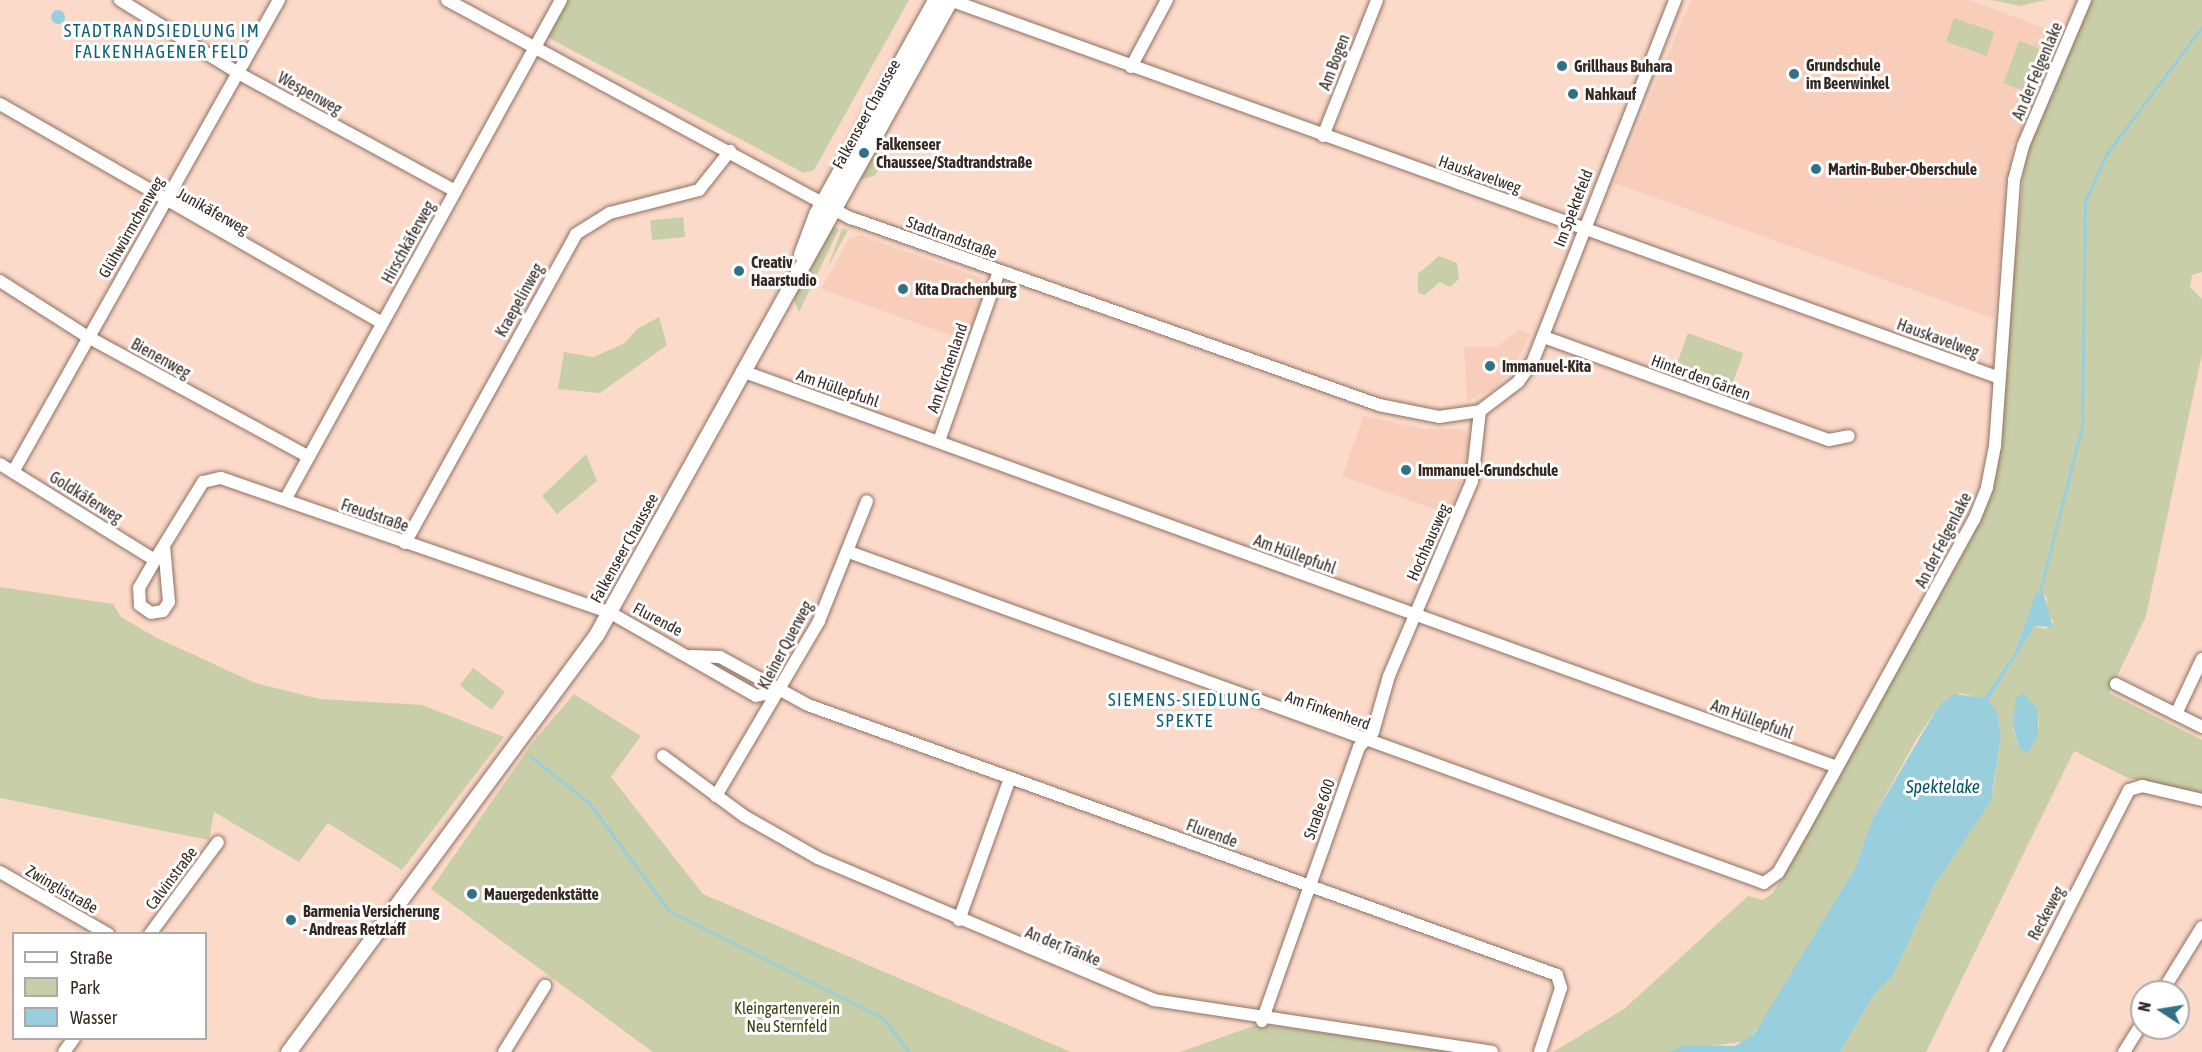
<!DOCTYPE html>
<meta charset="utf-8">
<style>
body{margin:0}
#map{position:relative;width:2202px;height:1052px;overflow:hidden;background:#fcdac9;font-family:"Asap Condensed",sans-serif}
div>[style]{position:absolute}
.built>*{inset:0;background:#f8ceba}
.green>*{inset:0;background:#c8cea7;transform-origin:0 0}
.water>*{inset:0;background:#99cfdd}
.round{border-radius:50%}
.stream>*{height:3px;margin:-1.5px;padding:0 1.5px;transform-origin:1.5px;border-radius:1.5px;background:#99cfdd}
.roads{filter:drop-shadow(0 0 2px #8f7061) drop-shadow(0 0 2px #8f7061)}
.minor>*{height:12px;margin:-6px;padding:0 6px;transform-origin:6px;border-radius:6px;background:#fff}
.major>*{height:15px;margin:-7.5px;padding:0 7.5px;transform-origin:7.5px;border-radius:7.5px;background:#fff}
.dots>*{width:16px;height:16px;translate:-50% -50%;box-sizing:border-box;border:3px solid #fff;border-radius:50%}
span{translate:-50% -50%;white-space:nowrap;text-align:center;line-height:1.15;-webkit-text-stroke:6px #fff;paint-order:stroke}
.street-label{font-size:16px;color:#352822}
.poi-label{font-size:16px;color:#352822;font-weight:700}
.left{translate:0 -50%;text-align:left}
.park-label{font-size:16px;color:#393e0a}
.neighbourhood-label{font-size:18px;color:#106177;letter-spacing:1.5px}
.water-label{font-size:18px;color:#035462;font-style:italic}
.legend{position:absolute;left:12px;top:932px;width:195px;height:108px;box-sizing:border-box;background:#fff;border:2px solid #aea9a7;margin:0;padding:8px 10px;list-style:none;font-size:18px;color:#352822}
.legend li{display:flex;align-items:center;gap:12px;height:30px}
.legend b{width:30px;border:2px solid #aea9a7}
.north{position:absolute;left:2130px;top:980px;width:60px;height:60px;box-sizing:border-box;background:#fff;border:2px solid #aea9a7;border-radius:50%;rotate:282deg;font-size:16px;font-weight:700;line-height:24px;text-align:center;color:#352822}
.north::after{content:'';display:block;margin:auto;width:21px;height:27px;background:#317185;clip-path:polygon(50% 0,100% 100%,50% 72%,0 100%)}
</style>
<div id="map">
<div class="built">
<i style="clip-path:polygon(1691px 0,1970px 0,2063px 35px,2022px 133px,2012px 145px,1994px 319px,1614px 183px)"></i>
<i style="clip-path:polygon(860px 235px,981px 278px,986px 288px,967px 341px,821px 289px,849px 239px)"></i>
<i style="clip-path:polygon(1520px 330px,1530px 334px,1512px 371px,1493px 389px,1467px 401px,1464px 347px,1496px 347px)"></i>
<i style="clip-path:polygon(1364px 416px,1424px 429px,1462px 429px,1475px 440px,1450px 515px,1342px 476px)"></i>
</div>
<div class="green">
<i style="clip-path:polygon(567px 0,909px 0,814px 170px,804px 173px,547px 37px)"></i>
<i style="clip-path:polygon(1991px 0,2046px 0,2020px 6px)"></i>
<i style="clip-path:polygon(evenodd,2091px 0,2202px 0,2202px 272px,2192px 275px,2190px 287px,2202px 299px,2202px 354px,2146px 616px,2109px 693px,2202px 740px,2202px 794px,2128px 778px,2074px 751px,1926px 1052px,1840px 1052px,1874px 995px,1893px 976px,1934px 886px,1993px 793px,2001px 738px,1997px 711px,1988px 701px,2035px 626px,2046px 629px,2054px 622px,2046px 613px,2047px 597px,2039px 591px,2015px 652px,1984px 699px,1960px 693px,1938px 707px,1916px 740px,1874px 816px,1854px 870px,1794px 976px,1748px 1041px,1665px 1052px,1553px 1052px,1624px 1009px,1748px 896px,1763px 900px,1773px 893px,1979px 524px,1993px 488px,2025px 157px,2091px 0,2038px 709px,2039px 727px,2019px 748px,2013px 729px,2017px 712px,2038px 709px)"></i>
<i style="left:1954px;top:18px;width:43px;height:25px;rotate:19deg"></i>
<i style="left:2019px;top:41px;width:27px;height:45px;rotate:20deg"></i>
<i style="clip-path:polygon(881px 137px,892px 140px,884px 162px,874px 156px)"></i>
<i style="clip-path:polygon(872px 158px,883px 164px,874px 176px,860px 180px)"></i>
<i style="left:683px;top:217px;width:20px;height:33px;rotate:84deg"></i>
<i style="clip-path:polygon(830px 225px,839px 229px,799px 312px,791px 293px)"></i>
<i style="clip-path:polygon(842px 229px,848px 230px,828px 267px,828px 266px)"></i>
<i style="clip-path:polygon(1439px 256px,1457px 263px,1459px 279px,1450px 287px,1440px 282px,1425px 295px,1418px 293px,1418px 274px)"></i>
<i style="clip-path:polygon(659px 317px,667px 345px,600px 393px,558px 389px,564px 352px,593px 357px,625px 343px,637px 329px)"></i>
<i style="left:1688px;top:333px;width:59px;height:39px;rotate:20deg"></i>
<i style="clip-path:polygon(586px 454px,597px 481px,557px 514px,542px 496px)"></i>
<i style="clip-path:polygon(0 587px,113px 604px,121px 617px,155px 637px,255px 683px,320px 699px,422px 705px,504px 737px,402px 870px,328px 823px,299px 862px,214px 812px,209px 840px,0 798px)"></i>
<i style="left:473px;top:668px;width:40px;height:22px;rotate:37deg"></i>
<i style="clip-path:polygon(574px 694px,641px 736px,611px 777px,703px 894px,1071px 1052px,653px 1052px,431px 889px,533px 742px)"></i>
<i style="clip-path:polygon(1259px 1024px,1459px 1052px,1180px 1052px)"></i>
</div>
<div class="water">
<i class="round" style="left:51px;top:10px;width:14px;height:14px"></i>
<i style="clip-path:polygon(2043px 592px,2053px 627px,2035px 626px,1988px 701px,1997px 711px,2001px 738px,1991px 801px,1934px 886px,1893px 976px,1874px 995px,1840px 1052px,1665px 1052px,1688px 1045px,1735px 1046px,1754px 1034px,1854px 870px,1874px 816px,1938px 707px,1954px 694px,1984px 698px,2015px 652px,2036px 593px)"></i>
<i style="clip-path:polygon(2023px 693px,2038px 709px,2038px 735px,2028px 753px,2019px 748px,2013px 726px,2016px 697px)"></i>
</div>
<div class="stream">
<i style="left:2039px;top:595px;width:174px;rotate:-75.7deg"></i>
<i style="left:2082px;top:426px;width:225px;rotate:-89.2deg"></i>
<i style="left:2085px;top:201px;width:53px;rotate:-65.4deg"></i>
<i style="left:2107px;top:153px;width:158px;rotate:-53deg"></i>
<i style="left:530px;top:756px;width:75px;rotate:38.5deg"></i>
<i style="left:589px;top:803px;width:134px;rotate:53.5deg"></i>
<i style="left:669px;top:911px;width:239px;rotate:26.6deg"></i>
<i style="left:883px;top:1018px;width:43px;rotate:52.6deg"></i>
</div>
<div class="roads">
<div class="minor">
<i style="left:120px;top:0;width:139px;rotate:31.7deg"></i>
<i style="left:238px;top:73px;width:247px;rotate:28.5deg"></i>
<i style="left:447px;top:0;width:459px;rotate:28.4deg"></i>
<i style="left:851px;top:218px;width:560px;rotate:19.5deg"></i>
<i style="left:1379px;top:405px;width:61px;rotate:11.3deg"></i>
<i style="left:1439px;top:417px;width:41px;rotate:-8.3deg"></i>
<i style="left:1480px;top:411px;width:48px;rotate:-37.3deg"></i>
<i style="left:1518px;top:382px;width:26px;rotate:-54deg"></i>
<i style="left:1533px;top:361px;width:388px;rotate:-68.5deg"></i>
<i style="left:950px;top:0;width:1116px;rotate:19.8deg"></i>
<i style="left:1131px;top:67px;width:76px;rotate:-61.8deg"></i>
<i style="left:0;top:104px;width:440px;rotate:29.8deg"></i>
<i style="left:1323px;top:136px;width:146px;rotate:-68.3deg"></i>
<i style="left:0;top:281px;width:104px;rotate:32.5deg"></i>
<i style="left:88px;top:337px;width:251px;rotate:28.5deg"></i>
<i style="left:1544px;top:337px;width:303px;rotate:19.9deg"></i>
<i style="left:1829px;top:440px;width:20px;rotate:-11deg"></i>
<i style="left:742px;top:371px;width:1164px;rotate:19.88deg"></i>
<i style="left:939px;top:441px;width:179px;rotate:-70.5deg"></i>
<i style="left:0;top:464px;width:182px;rotate:31.8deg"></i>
<i style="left:13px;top:472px;width:542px;rotate:-60.6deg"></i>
<i style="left:285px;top:500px;width:571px;rotate:-61.1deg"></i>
<i style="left:405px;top:543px;width:353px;rotate:-61deg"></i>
<i style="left:576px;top:234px;width:40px;rotate:-32deg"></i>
<i style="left:610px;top:213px;width:92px;rotate:-14.5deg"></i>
<i style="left:699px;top:190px;width:50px;rotate:-51.5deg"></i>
<i style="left:164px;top:546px;width:56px;rotate:84.9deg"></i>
<i style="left:169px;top:602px;width:11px;rotate:124deg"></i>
<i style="left:163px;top:611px;width:12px;rotate:171deg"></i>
<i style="left:151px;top:613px;width:14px;rotate:-144deg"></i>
<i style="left:140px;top:605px;width:17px;rotate:-93deg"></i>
<i style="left:139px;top:588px;width:32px;rotate:-60deg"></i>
<i style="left:155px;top:560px;width:92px;rotate:-58.4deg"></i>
<i style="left:203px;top:482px;width:18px;rotate:-13deg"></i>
<i style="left:221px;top:478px;width:410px;rotate:19.1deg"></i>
<i style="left:609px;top:612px;width:169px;rotate:29.7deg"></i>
<i style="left:756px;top:696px;width:25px;rotate:-12deg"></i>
<i style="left:849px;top:552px;width:973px;rotate:19.89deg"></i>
<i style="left:1764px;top:883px;width:17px;rotate:-36deg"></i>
<i style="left:1778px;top:873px;width:48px;rotate:-60.3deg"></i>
<i style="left:1802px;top:831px;width:355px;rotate:-61.1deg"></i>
<i style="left:1974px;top:520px;width:35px;rotate:-68deg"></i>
<i style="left:1987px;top:487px;width:42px;rotate:-79deg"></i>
<i style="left:1995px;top:446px;width:267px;rotate:-85.9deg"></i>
<i style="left:2014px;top:180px;width:35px;rotate:-75deg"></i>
<i style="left:2023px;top:146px;width:159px;rotate:-67deg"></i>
<i style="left:691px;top:656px;width:29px;rotate:2deg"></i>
<i style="left:720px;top:657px;width:100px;rotate:28.6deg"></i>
<i style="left:808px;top:705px;width:796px;rotate:19.82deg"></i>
<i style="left:1557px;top:975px;width:14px;rotate:73deg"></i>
<i style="left:1561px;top:988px;width:67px;rotate:108.2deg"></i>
<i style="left:2116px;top:684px;width:96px;rotate:26.6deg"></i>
<i style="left:2176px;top:714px;width:61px;rotate:-64.7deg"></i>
<i style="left:663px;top:756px;width:101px;rotate:36.5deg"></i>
<i style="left:744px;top:816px;width:85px;rotate:29.6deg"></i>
<i style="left:818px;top:858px;width:365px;rotate:22.9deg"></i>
<i style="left:1154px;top:1000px;width:342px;rotate:8.7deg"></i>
<i style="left:716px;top:796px;width:203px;rotate:-59.5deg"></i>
<i style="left:819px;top:621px;width:129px;rotate:-68.2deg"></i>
<i style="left:0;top:872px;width:125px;rotate:29.9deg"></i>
<i style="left:959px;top:920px;width:151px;rotate:-70.2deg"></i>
<i style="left:150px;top:934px;width:114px;rotate:-53.5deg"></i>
<i style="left:2162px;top:992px;width:76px;rotate:-58.4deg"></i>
<i style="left:1262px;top:1021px;width:291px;rotate:-70.5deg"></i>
<i style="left:1359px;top:747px;width:21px;rotate:-47deg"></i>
<i style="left:1373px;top:732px;width:58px;rotate:-74.1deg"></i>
<i style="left:1389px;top:676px;width:212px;rotate:-66.9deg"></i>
<i style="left:1472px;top:481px;width:70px;rotate:-83.5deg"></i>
<i style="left:64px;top:1052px;width:17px;rotate:-54deg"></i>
<i style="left:504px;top:1052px;width:78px;rotate:-58.2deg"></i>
<i style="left:1995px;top:1052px;width:294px;rotate:-62.9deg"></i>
<i style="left:2129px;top:790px;width:14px;rotate:-17deg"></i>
<i style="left:2142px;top:786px;width:62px;rotate:13.1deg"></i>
<i style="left:2124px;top:1052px;width:34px;rotate:-58deg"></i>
</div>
<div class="major">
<i style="left:801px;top:254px;width:43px;rotate:-69.4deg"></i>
<i style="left:816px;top:214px;width:245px;rotate:-60.9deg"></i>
<i style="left:288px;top:1052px;width:518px;rotate:-53.55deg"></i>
<i style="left:596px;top:635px;width:727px;rotate:-60.86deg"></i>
</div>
</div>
<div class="dots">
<i style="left:1562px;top:66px;background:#317185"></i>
<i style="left:1794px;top:74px;background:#317185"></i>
<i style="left:1573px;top:94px;background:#317185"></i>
<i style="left:864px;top:153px;background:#317185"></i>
<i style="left:1816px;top:169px;background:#317185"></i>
<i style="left:739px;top:271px;background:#317185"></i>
<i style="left:903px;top:289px;background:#317185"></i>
<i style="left:1490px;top:366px;background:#317185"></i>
<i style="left:1406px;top:470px;background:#317185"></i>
<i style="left:472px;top:894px;background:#317185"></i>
<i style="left:291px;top:920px;background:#317185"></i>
</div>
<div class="street-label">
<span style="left:1334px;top:62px;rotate:-69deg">Am Bogen</span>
<span style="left:2037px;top:71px;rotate:-67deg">An der Felgenlake</span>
<span style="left:310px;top:93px;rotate:29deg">Wespenweg</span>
<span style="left:866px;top:114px;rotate:-61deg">Falkenseer Chaussee</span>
<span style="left:1480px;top:174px;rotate:19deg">Hauskavelweg</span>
<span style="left:1573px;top:208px;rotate:-69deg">Im Spektefeld</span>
<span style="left:213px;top:211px;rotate:29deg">Junikäferweg</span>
<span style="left:131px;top:227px;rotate:-60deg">Glühwürmchenweg</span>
<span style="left:952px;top:237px;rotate:20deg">Stadtrandstraße</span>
<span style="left:408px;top:242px;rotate:-61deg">Hirschkäferweg</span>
<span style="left:519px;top:300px;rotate:-61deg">Kraepelinweg</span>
<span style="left:1938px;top:338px;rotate:20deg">Hauskavelweg</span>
<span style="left:161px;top:358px;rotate:29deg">Bienenweg</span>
<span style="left:947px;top:368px;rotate:-71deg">Am Kirchenland</span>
<span style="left:1701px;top:377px;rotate:20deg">Hinter den Gärten</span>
<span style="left:838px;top:388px;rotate:19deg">Am Hüllepfuhl</span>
<span style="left:86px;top:497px;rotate:32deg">Goldkäferweg</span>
<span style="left:375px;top:515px;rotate:19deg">Freudstraße</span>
<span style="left:1943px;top:540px;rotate:-63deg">An der Felgenlake</span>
<span style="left:1428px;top:542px;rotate:-66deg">Hochhausweg</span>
<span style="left:624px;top:548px;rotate:-61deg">Falkenseer Chaussee</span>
<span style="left:1295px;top:554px;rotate:20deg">Am Hüllepfuhl</span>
<span style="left:658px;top:619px;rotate:28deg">Flurende</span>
<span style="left:785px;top:645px;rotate:-62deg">Kleiner Querweg</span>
<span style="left:1328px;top:710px;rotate:19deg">Am Finkenherd</span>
<span style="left:1752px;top:719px;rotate:20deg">Am Hüllepfuhl</span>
<span style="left:1319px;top:809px;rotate:-70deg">Straße 600</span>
<span style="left:1212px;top:833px;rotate:20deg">Flurende</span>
<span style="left:171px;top:878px;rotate:-53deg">Calvinstraße</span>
<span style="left:62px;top:889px;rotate:30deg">Zwinglistraße</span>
<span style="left:2046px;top:913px;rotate:-62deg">Reckeweg</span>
<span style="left:1063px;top:946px;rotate:22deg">An der Tränke</span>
</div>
<div class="poi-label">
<span class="left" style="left:1806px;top:74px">Grundschule<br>im Beerwinkel</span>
<span class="left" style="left:1574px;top:66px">Grillhaus Buhara</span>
<span class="left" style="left:1585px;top:94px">Nahkauf</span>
<span class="left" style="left:876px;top:153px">Falkenseer<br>Chaussee/Stadtrandstraße</span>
<span class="left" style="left:1828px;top:169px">Martin-Buber-Oberschule</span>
<span class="left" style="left:751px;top:271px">Creativ<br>Haarstudio</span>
<span class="left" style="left:915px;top:289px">Kita Drachenburg</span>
<span class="left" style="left:1502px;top:366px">Immanuel-Kita</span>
<span class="left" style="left:1418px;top:470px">Immanuel-Grundschule</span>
<span class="left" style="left:484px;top:894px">Mauergedenkstätte</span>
<span class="left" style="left:303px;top:920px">Barmenia Versicherung<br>- Andreas Retzlaff</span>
</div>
<div class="park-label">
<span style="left:787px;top:1017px">Kleingartenverein<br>Neu Sternfeld</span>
</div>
<div class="neighbourhood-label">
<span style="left:162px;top:42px">STADTRANDSIEDLUNG IM<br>FALKENHAGENER FELD</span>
<span style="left:1185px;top:711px">SIEMENS-SIEDLUNG<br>SPEKTE</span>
</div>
<div class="water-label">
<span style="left:1943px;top:787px">Spektelake</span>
</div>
<ul class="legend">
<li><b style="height:8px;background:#fff"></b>Straße</li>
<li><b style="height:16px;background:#c8cea7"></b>Park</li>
<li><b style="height:16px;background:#99cfdd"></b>Wasser</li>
</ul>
<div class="north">N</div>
</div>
